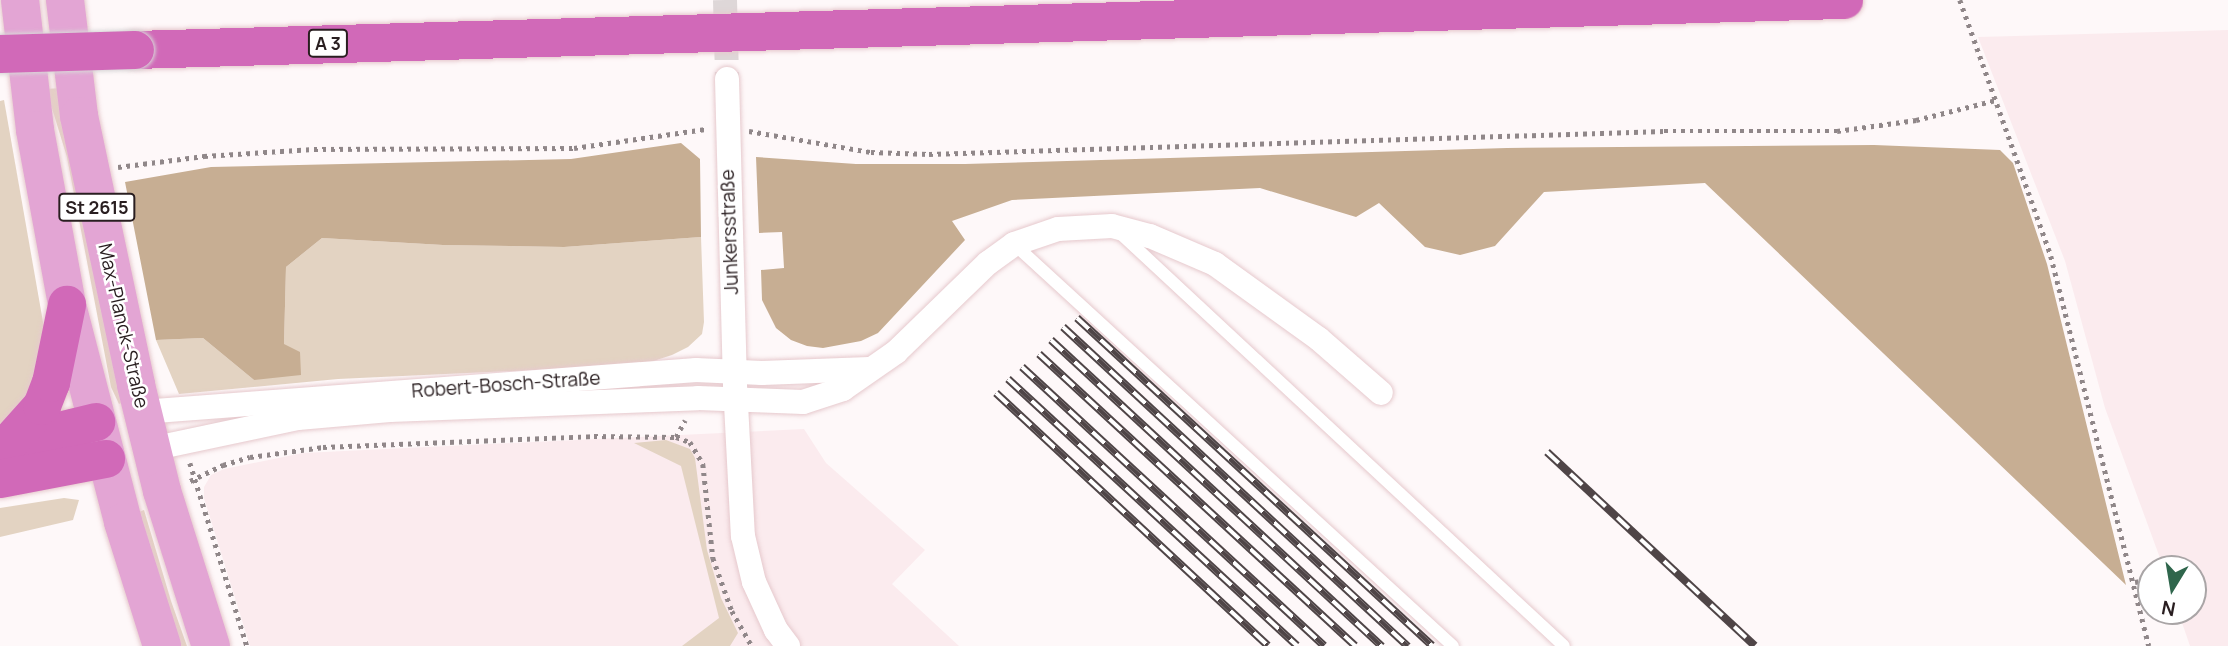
<!DOCTYPE html>
<meta charset="utf-8">
<style>
body{margin:0}
#map{position:relative;width:2228px;height:646px;overflow:hidden;background:#fef8f9;font-family:Manrope,sans-serif}
div>[style]{position:absolute}
.built>*{inset:0;background:#fbebee}
.green>*{inset:0;background:#e3d3c2}
.forest>*{inset:0;background:#c7ae93}
.minor-tunnel>*{height:24px;margin-top:-12px;transform-origin:0;background:repeating-linear-gradient(90deg,#ded7d8 0 24px,transparent 0 36px)}
.path>*{height:4.5px;margin-top:-2.25px;transform-origin:0;background:repeating-linear-gradient(90deg,#908789 0 3.5px,transparent 0 8.5px)}
.roads{filter:drop-shadow(0 0 2px #e6c9cd) drop-shadow(0 0 2px #e6c9cd)}
.service>*{height:12px;margin:-6px;padding:0 6px;transform-origin:6px;border-radius:6px;background:#fff}
.minor>*{height:24px;margin:-12px;padding:0 12px;transform-origin:12px;border-radius:12px;background:#fff}
.primary>*{height:38px;margin:-19px;padding:0 19px;transform-origin:19px;border-radius:19px;background:#e3a5d4}
.motorway>*{height:38px;margin:-19px;padding:0 19px;transform-origin:19px;border-radius:19px;background:#d169b8}
.rail>*{height:8px;margin-top:-4px;transform-origin:0;background:repeating-linear-gradient(90deg,#fff 0 16px,#4f4547 0 32px);box-sizing:border-box;border-block:2px solid #4f4547}
.bridges{filter:drop-shadow(0 0 2px #d8d6d7) drop-shadow(0 0 2px #d8d6d7)}
.motorway-bridge>*{height:38px;margin:-19px;padding:0 19px;transform-origin:19px;border-radius:19px;background:#d169b8}
span{translate:-50% -50%;white-space:nowrap;text-align:center;line-height:1.15;-webkit-text-stroke:5px #fff;paint-order:stroke}
.shield-label span{padding:2px 5px;background:#fff;border:2px solid;border-radius:5px;-webkit-text-stroke-width:0}
.shield-label{font-size:18px;color:#291e20;font-weight:700}
.street-label{font-size:19px;color:#291e20}
.north{position:absolute;left:2137px;top:555px;width:70px;height:70px;box-sizing:border-box;background:#fff;border:2px solid #a9a5a6;border-radius:50%;rotate:191deg;font-size:19px;font-weight:700;line-height:28px;text-align:center;color:#291e20}
.north::after{content:'';display:block;margin:auto;width:24px;height:32px;background:#2f664c;clip-path:polygon(50% 0,100% 100%,50% 72%,0 100%)}
</style>
<div id="map">
<div class="built">
<i style="clip-path:polygon(2228px 30px,2228px 646px,2190px 646px,2178px 611px,2193px 611px,2193px 569px,2164px 569px,2105px 408px,2065px 261px,1978px 37px)"></i>
<i style="clip-path:polygon(804px 429px,826px 463px,925px 550px,892px 584px,959px 646px,250px 646px,204px 498px,204px 487px,211px 475px,224px 469px,303px 453px)"></i>
</div>
<div class="green">
<i style="clip-path:polygon(61px 88px,121px 403px,119px 404px,111px 387px,67px 157px,46px 89px)"></i>
<i style="clip-path:polygon(4px 100px,46px 339px,46px 370px,0 432px,0 101px)"></i>
<i style="clip-path:polygon(701px 237px,704px 322px,702px 334px,688px 347px,672px 355px,641px 365px,338px 379px,179px 394px,156px 340px,203px 338px,254px 380px,284px 344px,286px 267px,322px 238px,443px 245px,564px 247px)"></i>
<i style="clip-path:polygon(666px 440px,690px 449px,695px 458px,707px 550px,721px 598px,738px 633px,730px 646px,682px 646px,719px 618px,681px 466px,634px 443px)"></i>
<i style="clip-path:polygon(64px 498px,79px 500px,73px 520px,0 537px,0 508px)"></i>
<i style="clip-path:polygon(144px 510px,171px 601px,187px 646px,176px 646px,133px 514px)"></i>
</div>
<div class="forest">
<i style="clip-path:polygon(681px 143px,700px 159px,701px 237px,564px 247px,443px 245px,322px 238px,286px 267px,284px 344px,300px 352px,301px 375px,254px 380px,203px 338px,156px 340px,125px 182px,211px 167px,571px 159px)"></i>
<i style="clip-path:polygon(1874px 145px,2000px 150px,2013px 163px,2047px 264px,2126px 585px,1705px 183px,1544px 192px,1495px 246px,1460px 255px,1425px 247px,1379px 203px,1356px 217px,1260px 188px,1012px 200px,952px 221px,965px 240px,878px 333px,861px 341px,823px 348px,807px 346px,791px 340px,776px 328px,762px 300px,761px 270px,784px 268px,782px 232px,759px 233px,756px 157px,856px 164px,965px 164px,1507px 148px)"></i>
</div>
<div class="minor-tunnel">
<i style="left:725px;top:0;width:79px;rotate:88.5deg"></i>
</div>
<div class="path">
<i style="left:1960px;top:0;width:272px;rotate:70.4deg"></i>
<i style="left:2051px;top:256px;width:402px;rotate:75.9deg"></i>
<i style="left:749px;top:131px;width:124px;rotate:9.8deg"></i>
<i style="left:871px;top:152px;width:58px;rotate:2deg"></i>
<i style="left:929px;top:154px;width:735px;rotate:-1.79deg"></i>
<i style="left:1664px;top:131px;width:173px"></i>
<i style="left:1837px;top:131px;width:80px;rotate:-7.9deg"></i>
<i style="left:1916px;top:120px;width:82px;rotate:-14deg"></i>
<i style="left:118px;top:167px;width:87px;rotate:-7.3deg"></i>
<i style="left:204px;top:156px;width:110px;rotate:-3.6deg"></i>
<i style="left:314px;top:149px;width:260px;rotate:-0.2deg"></i>
<i style="left:574px;top:148px;width:133px;rotate:-8.2deg"></i>
<i style="left:676px;top:437px;width:19px;rotate:-62deg"></i>
<i style="left:190px;top:463px;width:192px;rotate:72.7deg"></i>
<i style="left:190px;top:481px;width:37px;rotate:-26deg"></i>
<i style="left:223px;top:465px;width:28px;rotate:-17deg"></i>
<i style="left:250px;top:457px;width:74px;rotate:-7.8deg"></i>
<i style="left:323px;top:447px;width:271px;rotate:-2.3deg"></i>
<i style="left:594px;top:436px;width:82px;rotate:0.7deg"></i>
<i style="left:676px;top:437px;width:15px;rotate:20deg"></i>
<i style="left:690px;top:442px;width:26px;rotate:59deg"></i>
<i style="left:703px;top:464px;width:95px;rotate:83.9deg"></i>
<i style="left:713px;top:558px;width:56px;rotate:70.3deg"></i>
<i style="left:732px;top:611px;width:40px;rotate:60.3deg"></i>
<i style="left:2135px;top:582px;width:16px;rotate:-11deg"></i>
</div>
<div class="roads">
<div class="service">
<i style="left:1120px;top:233px;width:606px;rotate:42.93deg"></i>
<i style="left:1014px;top:244px;width:595px;rotate:42.48deg"></i>
</div>
<div class="minor">
<i style="left:727px;top:79px;width:306px;rotate:88.5deg"></i>
<i style="left:735px;top:385px;width:151px;rotate:87deg"></i>
<i style="left:743px;top:536px;width:47px;rotate:76.6deg"></i>
<i style="left:754px;top:582px;width:53px;rotate:65.4deg"></i>
<i style="left:776px;top:630px;width:20px;rotate:53deg"></i>
<i style="left:142px;top:412px;width:556px;rotate:-4.34deg"></i>
<i style="left:696px;top:370px;width:66px;rotate:2.6deg"></i>
<i style="left:762px;top:373px;width:107px;rotate:-2.1deg"></i>
<i style="left:151px;top:449px;width:150px;rotate:-11.9deg"></i>
<i style="left:298px;top:418px;width:92px;rotate:-5deg"></i>
<i style="left:390px;top:410px;width:308px;rotate:-2.2deg"></i>
<i style="left:698px;top:398px;width:105px;rotate:2.2deg"></i>
<i style="left:803px;top:402px;width:42px;rotate:-18deg"></i>
<i style="left:843px;top:389px;width:65px;rotate:-34.9deg"></i>
<i style="left:896px;top:352px;width:128px;rotate:-44.1deg"></i>
<i style="left:988px;top:263px;width:32px;rotate:-36deg"></i>
<i style="left:1014px;top:244px;width:46px;rotate:-18.8deg"></i>
<i style="left:1058px;top:229px;width:54px;rotate:-3.2deg"></i>
<i style="left:1112px;top:226px;width:39px;rotate:15deg"></i>
<i style="left:1150px;top:236px;width:71px;rotate:23.3deg"></i>
<i style="left:1215px;top:264px;width:128px;rotate:35.8deg"></i>
<i style="left:1319px;top:339px;width:82px;rotate:41.1deg"></i>
</div>
<div class="primary">
<i style="left:20px;top:0;width:131px;rotate:83.4deg"></i>
<i style="left:35px;top:130px;width:178px;rotate:79.6deg"></i>
<i style="left:67px;top:305px;width:224px;rotate:75.5deg"></i>
<i style="left:123px;top:522px;width:130px;rotate:72.5deg"></i>
<i style="left:65px;top:0;width:117px;rotate:83.1deg"></i>
<i style="left:79px;top:116px;width:275px;rotate:78deg"></i>
<i style="left:136px;top:385px;width:109px;rotate:76.2deg"></i>
<i style="left:162px;top:491px;width:163px;rotate:72.5deg"></i>
</div>
<div class="motorway">
<i style="left:135px;top:50px;width:1710px;rotate:-1.68deg"></i>
<i style="left:6px;top:444px;width:93px;rotate:-13.7deg"></i>
<i style="left:8px;top:444px;width:51px;rotate:-48.2deg"></i>
<i style="left:42px;top:406px;width:25px;rotate:-69deg"></i>
<i style="left:51px;top:383px;width:80px;rotate:-78.4deg"></i>
<i style="left:0;top:479px;width:108px;rotate:-10.7deg"></i>
</div>
</div>
<div class="rail">
<i style="left:1077px;top:318px;width:483px;rotate:42.7deg"></i>
<i style="left:1063px;top:327px;width:470px;rotate:42.8deg"></i>
<i style="left:1051px;top:340px;width:451px;rotate:42.8deg"></i>
<i style="left:1039px;top:354px;width:430px;rotate:42.7deg"></i>
<i style="left:1022px;top:367px;width:411px;rotate:42.7deg"></i>
<i style="left:1008px;top:379px;width:393px;rotate:42.7deg"></i>
<i style="left:996px;top:393px;width:371px;rotate:42.9deg"></i>
<i style="left:1547px;top:452px;width:284px;rotate:43deg"></i>
</div>
<div class="bridges">
<div class="motorway-bridge">
<i style="left:0;top:54px;width:135px;rotate:-1.7deg"></i>
</div>
</div>
<div class="shield-label">
<span style="left:328px;top:43px">A 3</span>
<span style="left:97px;top:207px">St 2615</span>
</div>
<div class="street-label">
<span style="left:730px;top:232px;rotate:-92deg">Junkersstraße</span>
<span style="left:123px;top:326px;rotate:77deg">Max-Planck-Straße</span>
<span style="left:506px;top:385px;rotate:-4deg">Robert-Bosch-Straße</span>
</div>
<div class="north">N</div>
</div>
